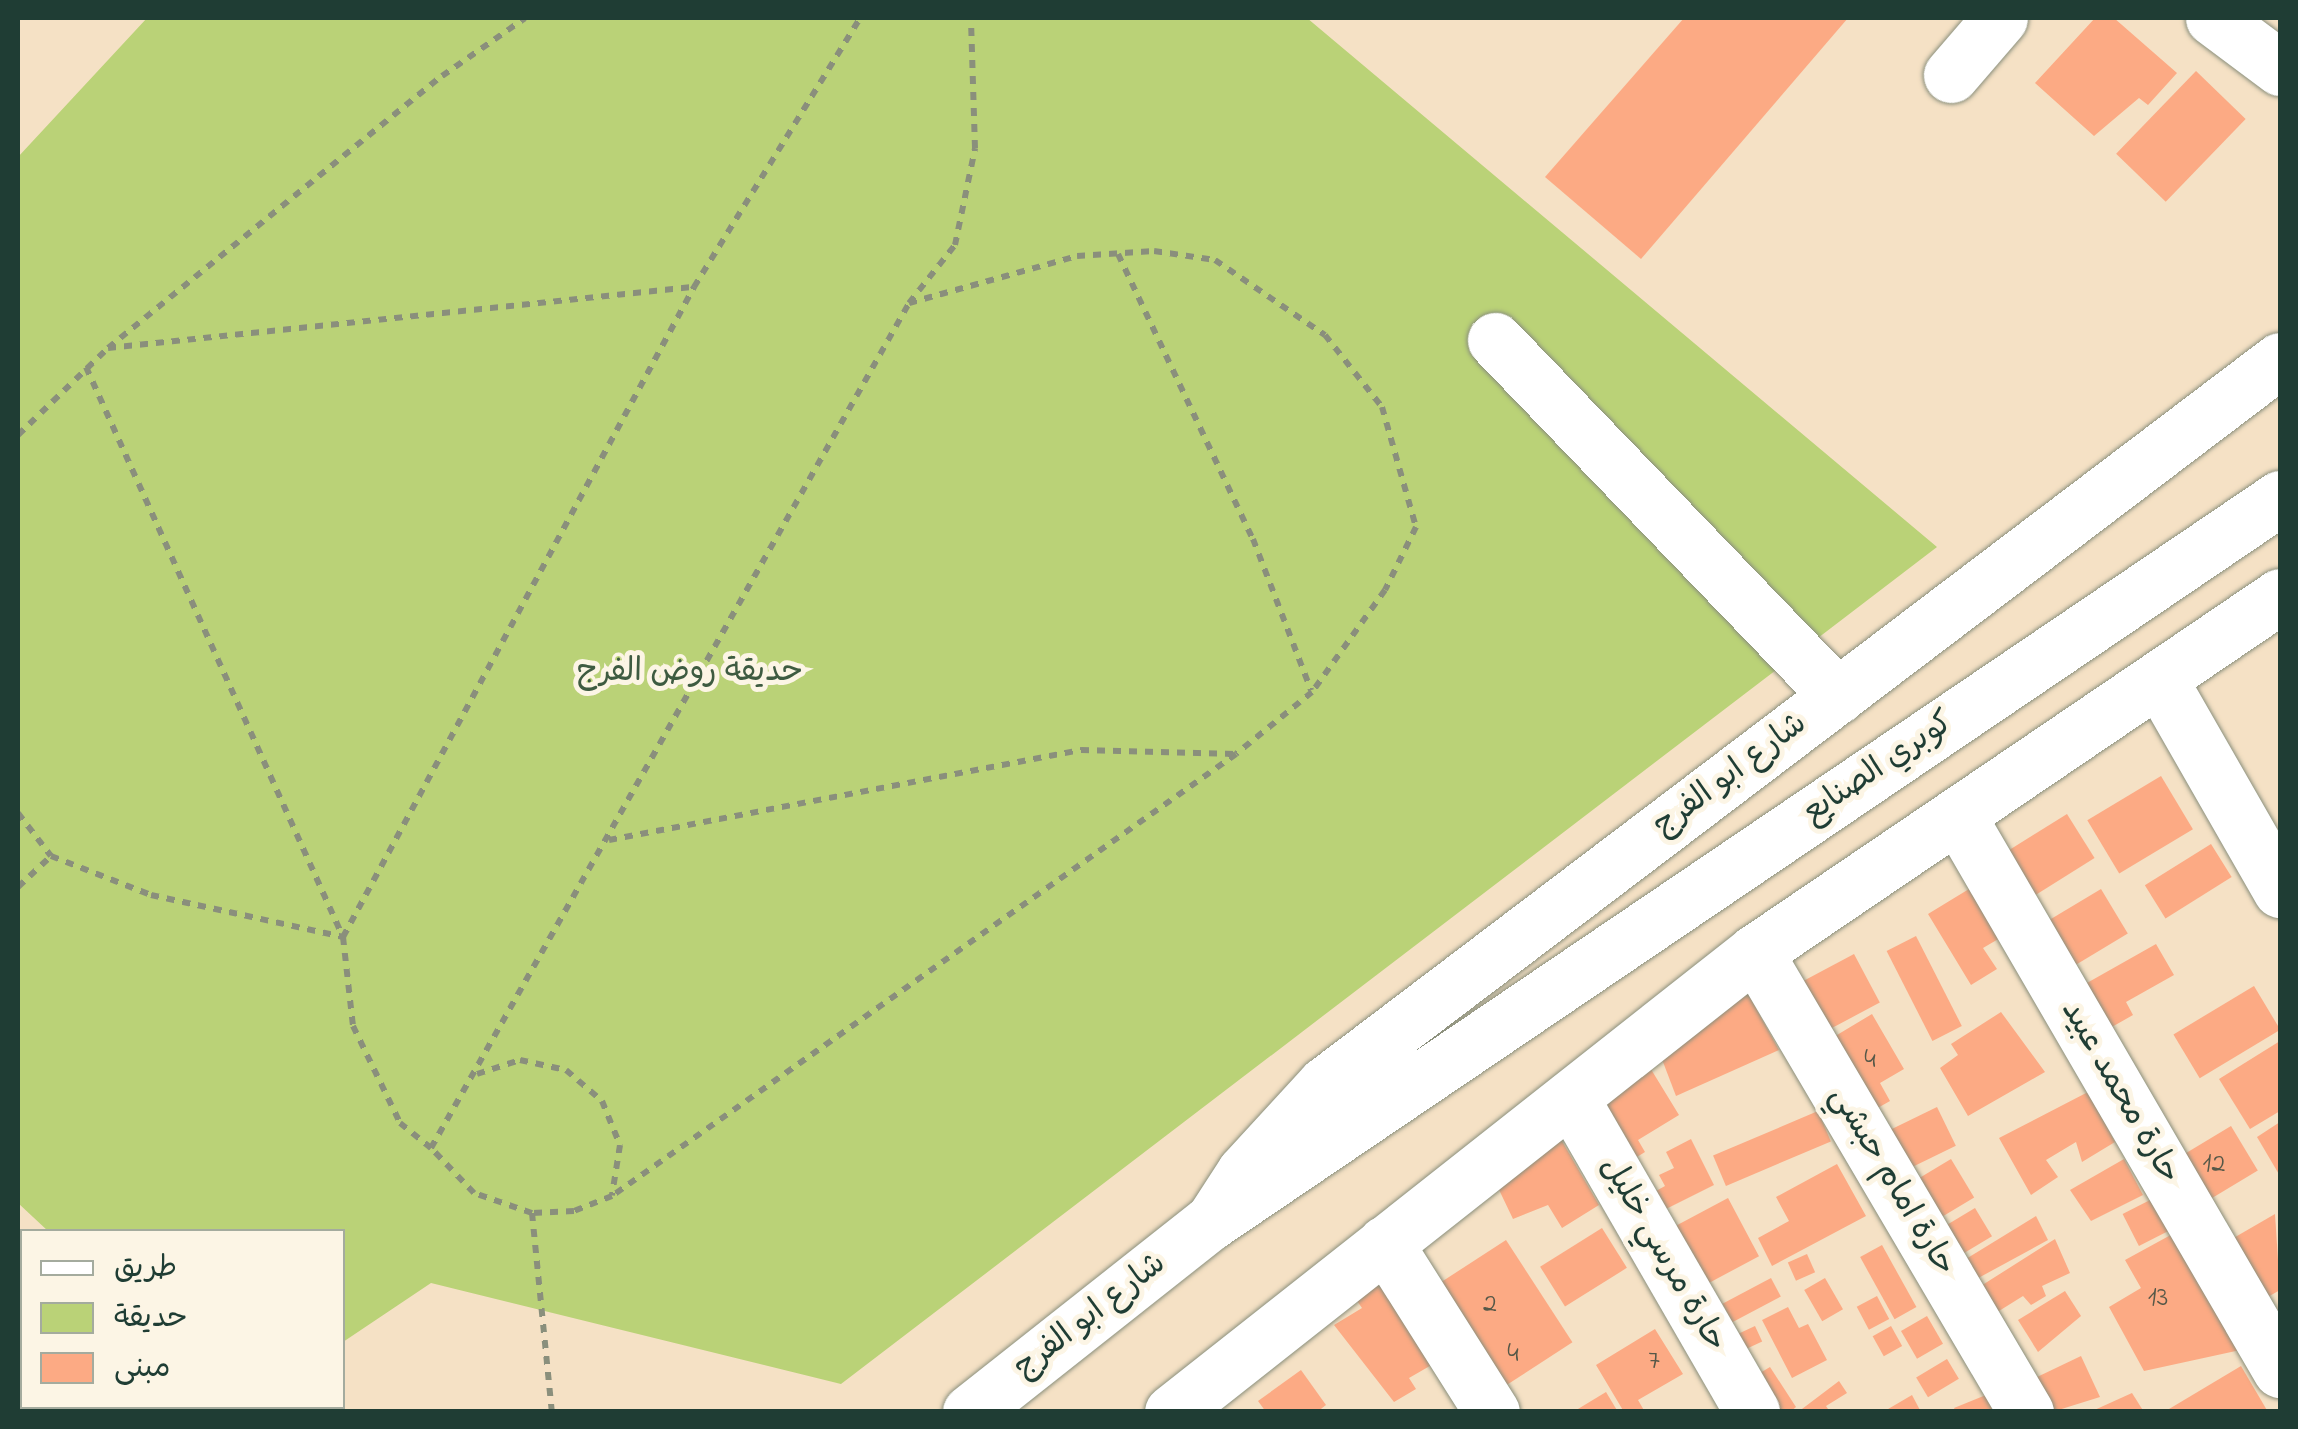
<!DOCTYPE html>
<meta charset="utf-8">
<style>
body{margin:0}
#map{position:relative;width:2298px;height:1429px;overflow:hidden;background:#f5e1c5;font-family:"Indie Flower","Playpen Sans Arabic",sans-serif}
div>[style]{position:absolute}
.green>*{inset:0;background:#bad277}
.building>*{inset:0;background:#fcaa84;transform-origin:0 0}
.path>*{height:6px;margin-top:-3px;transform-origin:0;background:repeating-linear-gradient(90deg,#8a8f7c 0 8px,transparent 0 16px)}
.roads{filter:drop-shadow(0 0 2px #8a8f7c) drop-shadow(0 0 2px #8a8f7c)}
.minor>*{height:55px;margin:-27.5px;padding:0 27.5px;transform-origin:27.5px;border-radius:27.5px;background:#fff}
.major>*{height:55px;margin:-27.5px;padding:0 27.5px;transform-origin:27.5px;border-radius:27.5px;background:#fff}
span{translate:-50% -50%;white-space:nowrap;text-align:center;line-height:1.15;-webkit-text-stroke:10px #fcf5e5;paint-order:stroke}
.number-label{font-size:28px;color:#565848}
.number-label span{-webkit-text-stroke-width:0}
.park-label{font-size:32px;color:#3e5b41}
.street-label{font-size:32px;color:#1f3d34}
.frame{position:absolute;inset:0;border:20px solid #1f3d34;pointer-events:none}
.legend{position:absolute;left:20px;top:1229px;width:325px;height:180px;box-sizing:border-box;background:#fcf5e5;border:2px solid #a4ab9e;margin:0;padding:12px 18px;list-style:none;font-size:30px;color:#1f3d34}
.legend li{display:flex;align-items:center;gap:20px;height:50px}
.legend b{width:50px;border:2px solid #a4ab9e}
</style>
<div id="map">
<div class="green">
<i style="clip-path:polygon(147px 18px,1307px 18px,1937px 547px,841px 1384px,431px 1283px,343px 1342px,342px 1232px,48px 1231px,18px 1203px,18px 157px)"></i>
</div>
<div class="building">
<i style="clip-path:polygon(1684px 18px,1848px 18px,1641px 259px,1545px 177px)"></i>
<i style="clip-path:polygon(2095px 18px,2114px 18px,2177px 73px,2148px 105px,2139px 98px,2094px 136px,2035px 83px)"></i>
<i style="left:2196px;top:71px;width:69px;height:115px;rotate:44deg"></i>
<i style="left:2161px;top:776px;width:62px;height:86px;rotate:59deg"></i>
<i style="left:2067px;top:814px;width:52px;height:104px;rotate:58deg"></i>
<i style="left:2211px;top:844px;width:39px;height:78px;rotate:58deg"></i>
<i style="clip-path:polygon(1969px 889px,2000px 938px,1983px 948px,1997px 969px,1971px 985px,1928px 914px)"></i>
<i style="left:2101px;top:889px;width:52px;height:74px;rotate:59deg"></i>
<i style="left:1916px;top:936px;width:101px;height:33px;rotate:63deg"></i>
<i style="clip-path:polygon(2156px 944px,2174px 975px,2126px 1002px,2133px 1015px,2096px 1036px,2071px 992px)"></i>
<i style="left:1854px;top:954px;width:55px;height:67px;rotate:62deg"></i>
<i style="left:2254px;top:986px;width:51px;height:94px;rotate:59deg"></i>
<i style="clip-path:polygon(1746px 990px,1779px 1050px,1676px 1096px,1655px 1041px)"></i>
<i style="clip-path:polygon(2001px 1012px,2045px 1072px,1968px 1116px,1940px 1068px,1958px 1055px,1951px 1044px)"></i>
<i style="clip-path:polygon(1872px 1014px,1904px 1069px,1880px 1083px,1890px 1101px,1860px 1118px,1817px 1047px)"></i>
<i style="clip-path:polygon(2280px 1041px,2280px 1111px,2250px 1129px,2219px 1079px)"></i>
<i style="clip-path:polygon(1649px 1066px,1679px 1115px,1638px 1140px,1645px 1152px,1619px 1168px,1581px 1107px)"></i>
<i style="clip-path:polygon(2088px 1092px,2115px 1142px,2082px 1162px,2076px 1142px,2046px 1160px,2058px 1177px,2031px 1195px,1999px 1138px)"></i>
<i style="left:1937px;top:1107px;width:43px;height:89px;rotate:64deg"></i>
<i style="left:1818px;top:1111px;width:33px;height:114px;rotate:67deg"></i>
<i style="clip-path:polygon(2280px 1122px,2280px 1176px,2257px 1137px)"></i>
<i style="left:2231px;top:1126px;width:52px;height:93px;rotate:59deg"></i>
<i style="clip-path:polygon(1555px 1129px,1599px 1205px,1562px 1228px,1548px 1205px,1513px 1219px,1491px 1173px)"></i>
<i style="clip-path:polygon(1691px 1139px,1714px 1185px,1666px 1209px,1656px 1191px,1665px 1186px,1659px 1175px,1674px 1168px,1666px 1152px)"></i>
<i style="left:1951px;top:1159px;width:45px;height:85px;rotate:59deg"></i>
<i style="clip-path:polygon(2124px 1159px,2143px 1195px,2091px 1221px,2070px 1190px)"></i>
<i style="clip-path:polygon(1837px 1164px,1866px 1216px,1772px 1266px,1758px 1238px,1789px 1221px,1776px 1197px)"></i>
<i style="left:1728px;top:1198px;width:66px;height:61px;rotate:62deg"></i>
<i style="left:2152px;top:1199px;width:36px;height:33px;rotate:63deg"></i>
<i style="left:1975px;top:1208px;width:33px;height:85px;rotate:59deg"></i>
<i style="clip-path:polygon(2275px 1214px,2280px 1290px,2233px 1317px,2199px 1258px)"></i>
<i style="clip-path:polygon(2036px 1216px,2048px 1240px,1960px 1288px,1948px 1270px)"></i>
<i style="left:1602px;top:1228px;width:47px;height:73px;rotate:58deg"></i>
<i style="clip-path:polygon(2178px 1231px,2245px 1349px,2144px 1371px,2109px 1307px,2141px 1288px,2125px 1260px)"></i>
<i style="clip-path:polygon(2055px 1239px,2070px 1273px,2042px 1286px,2046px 1296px,2031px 1305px,2023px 1296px,1983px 1321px,1965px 1296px)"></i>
<i style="left:1506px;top:1240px;width:122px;height:96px;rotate:57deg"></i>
<i style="left:1882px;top:1245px;width:71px;height:25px;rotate:61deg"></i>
<i style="left:1807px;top:1254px;width:20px;height:21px;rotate:66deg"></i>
<i style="left:1771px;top:1278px;width:21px;height:55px;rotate:62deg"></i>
<i style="left:1825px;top:1278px;width:36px;height:24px;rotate:60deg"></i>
<i style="clip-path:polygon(1380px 1279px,1435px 1363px,1409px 1378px,1416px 1389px,1394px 1402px,1334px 1325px,1362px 1308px,1355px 1298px)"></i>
<i style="clip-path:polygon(2065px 1291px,2081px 1316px,2038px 1352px,2018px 1320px)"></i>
<i style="left:1877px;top:1296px;width:26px;height:23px;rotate:62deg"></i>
<i style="clip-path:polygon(1788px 1307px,1799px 1328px,1808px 1324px,1827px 1360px,1792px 1378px,1762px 1320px)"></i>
<i style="left:1927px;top:1316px;width:32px;height:30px;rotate:60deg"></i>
<i style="left:1755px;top:1326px;width:17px;height:29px;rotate:65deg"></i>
<i style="left:1891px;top:1326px;width:23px;height:21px;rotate:61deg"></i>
<i style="clip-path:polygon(1655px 1329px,1683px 1374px,1638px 1400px,1645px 1412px,1624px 1412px,1596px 1365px)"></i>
<i style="clip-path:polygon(2081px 1356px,2100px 1397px,2052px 1412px,2035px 1378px)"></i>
<i style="left:1947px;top:1359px;width:23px;height:36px;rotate:59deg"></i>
<i style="clip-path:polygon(2241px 1366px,2268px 1412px,2164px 1412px)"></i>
<i style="clip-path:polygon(1770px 1367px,1796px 1407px,1790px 1412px,1764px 1412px,1745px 1382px)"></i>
<i style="clip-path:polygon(1301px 1370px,1326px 1405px,1317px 1412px,1266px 1412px,1258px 1401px)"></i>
<i style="clip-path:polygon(1839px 1381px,1847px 1393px,1826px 1406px,1830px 1412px,1798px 1412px)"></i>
<i style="clip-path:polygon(1606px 1392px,1618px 1412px,1573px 1412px)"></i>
<i style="clip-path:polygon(2132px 1393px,2144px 1412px,2090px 1412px)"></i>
<i style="clip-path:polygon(1912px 1395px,1921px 1412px,1883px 1412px)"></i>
<i style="clip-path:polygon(1986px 1395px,1993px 1412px,1956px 1412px,1954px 1408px)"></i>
</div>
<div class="path">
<i style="left:1118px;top:254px;width:315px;rotate:64.7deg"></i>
<i style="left:1253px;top:539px;width:162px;rotate:69deg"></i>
<i style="left:909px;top:303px;width:174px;rotate:-15.6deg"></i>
<i style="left:1077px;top:256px;width:77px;rotate:-3.7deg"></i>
<i style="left:1154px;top:251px;width:62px;rotate:8.4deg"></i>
<i style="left:1215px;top:260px;width:133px;rotate:34.3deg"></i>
<i style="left:1325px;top:335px;width:92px;rotate:51.6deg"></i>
<i style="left:1382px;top:407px;width:125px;rotate:74.2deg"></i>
<i style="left:1416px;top:527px;width:70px;rotate:116.2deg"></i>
<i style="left:1385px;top:590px;width:125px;rotate:125.6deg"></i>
<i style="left:1312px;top:692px;width:98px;rotate:140.8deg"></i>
<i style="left:1236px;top:754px;width:765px;rotate:144.69deg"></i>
<i style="left:612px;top:1196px;width:41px;rotate:158.5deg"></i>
<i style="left:574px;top:1211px;width:42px;rotate:177.3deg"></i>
<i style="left:532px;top:1213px;width:61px;rotate:-161deg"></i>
<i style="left:474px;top:1193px;width:62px;rotate:-133.7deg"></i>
<i style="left:431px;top:1148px;width:971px;rotate:-60.5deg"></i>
<i style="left:909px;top:303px;width:74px;rotate:-51.6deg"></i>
<i style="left:955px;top:245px;width:99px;rotate:-78.3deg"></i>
<i style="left:975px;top:148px;width:130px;rotate:-91.8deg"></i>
<i style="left:108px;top:348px;width:587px;rotate:-5.96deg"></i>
<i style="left:86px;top:367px;width:625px;rotate:65.73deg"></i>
<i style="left:343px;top:937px;width:90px;rotate:83.6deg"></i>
<i style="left:353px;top:1026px;width:108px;rotate:64.1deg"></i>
<i style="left:400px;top:1123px;width:40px;rotate:39deg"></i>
<i style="left:18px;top:435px;width:125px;rotate:-44deg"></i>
<i style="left:108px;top:348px;width:431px;rotate:-39.2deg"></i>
<i style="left:442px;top:76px;width:101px;rotate:-34.9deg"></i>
<i style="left:18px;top:813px;width:54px;rotate:52.5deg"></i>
<i style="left:51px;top:856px;width:107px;rotate:21.3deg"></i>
<i style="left:151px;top:895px;width:197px;rotate:12.3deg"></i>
<i style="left:343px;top:937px;width:739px;rotate:-61.63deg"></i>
<i style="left:694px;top:287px;width:316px;rotate:-58.3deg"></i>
<i style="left:609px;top:840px;width:481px;rotate:-10.8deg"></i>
<i style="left:1081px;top:750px;width:155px;rotate:1.5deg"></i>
<i style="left:18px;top:887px;width:45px;rotate:-43.2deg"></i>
<i style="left:477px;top:1074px;width:45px;rotate:-18deg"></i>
<i style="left:520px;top:1060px;width:47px;rotate:12.3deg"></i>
<i style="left:566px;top:1070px;width:48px;rotate:40.7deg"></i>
<i style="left:602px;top:1101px;width:48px;rotate:67.8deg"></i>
<i style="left:620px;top:1145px;width:51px;rotate:99.1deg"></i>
<i style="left:532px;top:1213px;width:200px;rotate:84.3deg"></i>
</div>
<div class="roads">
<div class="minor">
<i style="left:2213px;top:18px;width:84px;rotate:36.7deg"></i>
<i style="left:1951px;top:75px;width:75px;rotate:-49.3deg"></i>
<i style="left:1495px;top:340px;width:494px;rotate:46.1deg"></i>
<i style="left:2161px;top:682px;width:240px;rotate:60.2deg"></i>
<i style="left:1958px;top:816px;width:641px;rotate:59.83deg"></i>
<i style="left:1755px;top:952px;width:534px;rotate:59.5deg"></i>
<i style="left:1571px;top:1098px;width:362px;rotate:60deg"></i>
<i style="left:1213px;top:1220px;width:57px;rotate:-57.1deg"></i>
<i style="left:1244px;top:1172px;width:120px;rotate:-47.4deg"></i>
<i style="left:1325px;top:1084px;width:1198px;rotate:-37.17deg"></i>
<i style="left:1385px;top:1243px;width:200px;rotate:57.7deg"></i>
<i style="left:18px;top:1335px;width:6px;rotate:-51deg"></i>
<i style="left:133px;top:1406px;width:8px;rotate:45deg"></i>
<i style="left:1172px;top:1412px;width:743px;rotate:-38.27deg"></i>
<i style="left:1755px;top:952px;width:634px;rotate:-34.14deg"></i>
</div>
<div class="major">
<i style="left:970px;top:1412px;width:307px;rotate:-38.3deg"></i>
<i style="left:1211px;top:1222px;width:1291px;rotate:-34.11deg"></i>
</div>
</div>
<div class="number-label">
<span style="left:1870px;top:1061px">4</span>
<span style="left:2214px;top:1165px">12</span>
<span style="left:2158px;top:1299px">13</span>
<span style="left:1490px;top:1305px">2</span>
<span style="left:1513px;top:1355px">4</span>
<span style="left:1654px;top:1362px">7</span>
</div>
<div class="park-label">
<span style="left:690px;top:673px">حديقة روض الفرج</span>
</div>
<div class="street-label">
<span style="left:1879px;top:769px;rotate:-34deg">كوبري الصنايع</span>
<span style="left:1731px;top:776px;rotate:-37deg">شارع ابو الفرج</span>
<span style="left:2119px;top:1093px;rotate:60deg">حارة محمد عبيد</span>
<span style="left:1891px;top:1182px;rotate:59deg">حارة امام حبشي</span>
<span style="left:1662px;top:1255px;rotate:60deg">حارة مرسي خليل</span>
<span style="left:1091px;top:1317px;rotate:-38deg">شارع ابو الفرج</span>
</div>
<div class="frame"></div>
<ul class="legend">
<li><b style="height:12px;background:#fff"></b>طريق</li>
<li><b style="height:28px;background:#bad277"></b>حديقة</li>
<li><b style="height:28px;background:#fcaa84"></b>مبنى</li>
</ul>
</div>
